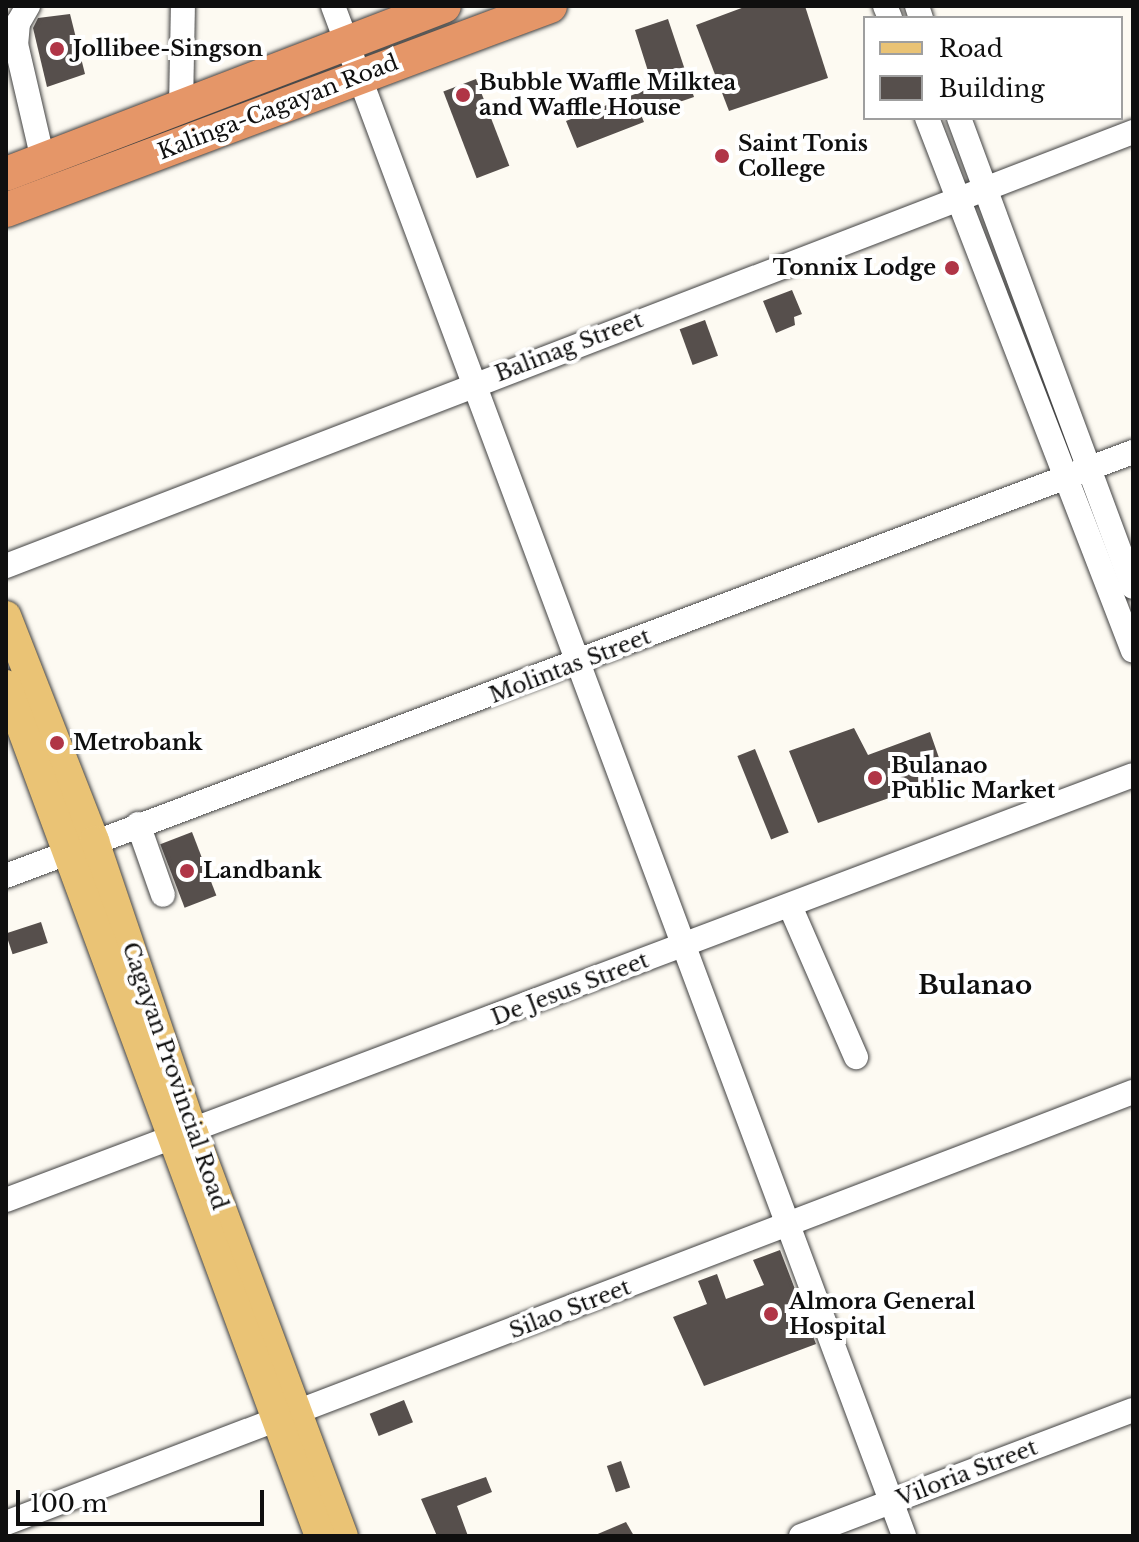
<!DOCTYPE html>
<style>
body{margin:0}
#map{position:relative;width:1139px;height:1542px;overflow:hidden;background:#fdfaf2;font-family:"Libre Baskerville",serif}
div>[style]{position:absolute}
.building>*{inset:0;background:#564f4c;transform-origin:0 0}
.roads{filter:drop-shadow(0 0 2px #424242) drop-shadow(0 0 2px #424242)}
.minor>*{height:24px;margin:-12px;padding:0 12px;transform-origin:12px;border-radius:12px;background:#fff}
.major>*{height:30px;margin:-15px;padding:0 15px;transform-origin:15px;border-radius:15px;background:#eac375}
.highway>*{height:34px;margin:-17px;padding:0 17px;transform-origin:17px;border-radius:17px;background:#e59668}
.dots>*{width:22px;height:22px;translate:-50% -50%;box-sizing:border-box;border:4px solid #fff;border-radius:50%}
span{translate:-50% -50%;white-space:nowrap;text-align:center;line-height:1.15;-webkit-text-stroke:8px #fff;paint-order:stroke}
.poi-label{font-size:22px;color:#0f0f0f;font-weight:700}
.left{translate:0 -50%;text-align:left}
.right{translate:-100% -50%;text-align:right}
.street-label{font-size:22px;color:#0f0f0f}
.quarter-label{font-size:26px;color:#0f0f0f;font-weight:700}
.frame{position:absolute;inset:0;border:8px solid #0f0f0f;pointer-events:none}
.legend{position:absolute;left:863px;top:16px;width:260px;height:104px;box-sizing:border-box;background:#fff;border:2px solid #9f9f9f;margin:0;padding:10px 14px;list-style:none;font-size:24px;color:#0f0f0f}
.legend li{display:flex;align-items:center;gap:16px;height:40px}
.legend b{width:40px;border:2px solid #9f9f9f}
.scale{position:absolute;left:16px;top:1490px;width:248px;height:36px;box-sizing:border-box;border:4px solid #0f0f0f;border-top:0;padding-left:10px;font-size:24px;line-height:28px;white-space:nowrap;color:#0f0f0f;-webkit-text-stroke:6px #fff;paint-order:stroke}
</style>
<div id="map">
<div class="building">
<i style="clip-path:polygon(747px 6px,805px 6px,828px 78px,729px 111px,696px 25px)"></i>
<i style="clip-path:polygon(70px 14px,85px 74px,47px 87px,33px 28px,38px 18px)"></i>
<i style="clip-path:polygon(668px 19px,694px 97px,641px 115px,644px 122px,577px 148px,566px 121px,653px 87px,635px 30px)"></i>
<i style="left:476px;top:79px;width:93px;height:35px;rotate:69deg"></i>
<i style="clip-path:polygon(792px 290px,802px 314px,794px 317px,795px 325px,776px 333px,763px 301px)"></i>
<i style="left:705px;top:320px;width:38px;height:27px;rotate:70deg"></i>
<i style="clip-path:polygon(854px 728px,868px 755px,930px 732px,946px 778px,818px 823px,789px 751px)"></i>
<i style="left:755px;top:749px;width:90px;height:19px;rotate:68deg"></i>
<i style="left:192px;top:832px;width:68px;height:34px;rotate:69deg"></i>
<i style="left:41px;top:922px;width:22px;height:37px;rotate:72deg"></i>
<i style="clip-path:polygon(780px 1250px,816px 1344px,704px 1386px,673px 1317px,707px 1304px,698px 1281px,717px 1274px,726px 1299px,764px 1285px,753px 1260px)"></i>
<i style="left:404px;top:1400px;width:24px;height:37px;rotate:68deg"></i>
<i style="left:621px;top:1461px;width:28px;height:15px;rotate:71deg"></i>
<i style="clip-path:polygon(486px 1477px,492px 1492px,457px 1506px,468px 1536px,437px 1536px,421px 1499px)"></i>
<i style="clip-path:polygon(626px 1522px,634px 1536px,593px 1536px)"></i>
</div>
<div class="roads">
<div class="minor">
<i style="left:28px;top:6px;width:20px;rotate:120deg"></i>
<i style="left:18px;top:23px;width:21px;rotate:95deg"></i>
<i style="left:16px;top:44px;width:119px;rotate:76.9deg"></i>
<i style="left:333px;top:6px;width:1633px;rotate:69.53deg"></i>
<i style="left:885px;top:6px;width:13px;rotate:67deg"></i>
<i style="left:917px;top:6px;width:13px;rotate:72deg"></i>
<i style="left:181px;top:107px;width:101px;rotate:-88.9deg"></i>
<i style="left:927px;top:118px;width:571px;rotate:68.87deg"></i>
<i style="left:959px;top:118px;width:500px;rotate:69.65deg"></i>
<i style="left:6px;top:566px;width:1208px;rotate:-21.06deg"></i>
<i style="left:138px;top:824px;width:75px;rotate:70.6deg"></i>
<i style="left:6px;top:876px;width:1204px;rotate:-20.62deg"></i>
<i style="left:790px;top:906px;width:165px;rotate:66.4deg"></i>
<i style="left:6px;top:1200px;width:1204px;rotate:-20.66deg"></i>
<i style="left:6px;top:1523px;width:1207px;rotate:-20.93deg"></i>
<i style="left:801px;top:1536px;width:355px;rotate:-20.8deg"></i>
</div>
<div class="major">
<i style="left:6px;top:616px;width:242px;rotate:68.6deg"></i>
<i style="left:94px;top:841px;width:308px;rotate:71.3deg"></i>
<i style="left:193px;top:1133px;width:430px;rotate:69.6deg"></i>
<i style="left:6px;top:685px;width:907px;rotate:69.75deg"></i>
</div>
<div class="highway">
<i style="left:6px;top:174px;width:469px;rotate:-21deg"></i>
<i style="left:6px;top:210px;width:581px;rotate:-20.56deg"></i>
</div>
</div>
<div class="dots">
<i style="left:57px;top:49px;background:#b03546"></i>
<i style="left:463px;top:95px;background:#b03546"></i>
<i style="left:722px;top:156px;background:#b03546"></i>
<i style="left:952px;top:268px;background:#b03546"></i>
<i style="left:57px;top:743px;background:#b03546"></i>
<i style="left:875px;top:778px;background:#b03546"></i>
<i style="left:187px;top:871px;background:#b03546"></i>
<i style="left:771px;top:1314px;background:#b03546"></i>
</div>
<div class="poi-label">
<span class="left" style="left:73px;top:49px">Jollibee-Singson</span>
<span class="left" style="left:479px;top:95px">Bubble Waffle Milktea<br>and Waffle House</span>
<span class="left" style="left:738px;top:156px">Saint Tonis<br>College</span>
<span class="right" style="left:936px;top:268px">Tonnix Lodge</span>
<span class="left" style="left:73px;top:743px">Metrobank</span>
<span class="left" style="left:891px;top:778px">Bulanao<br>Public Market</span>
<span class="left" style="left:203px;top:871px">Landbank</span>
<span class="left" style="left:789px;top:1314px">Almora General<br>Hospital</span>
</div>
<div class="street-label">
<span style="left:278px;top:107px;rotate:-21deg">Kalinga-Cagayan Road</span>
<span style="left:569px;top:347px;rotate:-21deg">Balinag Street</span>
<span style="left:570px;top:666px;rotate:-21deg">Molintas Street</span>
<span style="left:570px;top:989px;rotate:-21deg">De Jesus Street</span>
<span style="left:175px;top:1076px;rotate:71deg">Cagayan Provincial Road</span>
<span style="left:570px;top:1309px;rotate:-21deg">Silao Street</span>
<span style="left:967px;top:1473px;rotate:-21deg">Viloria Street</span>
</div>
<div class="quarter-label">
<span style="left:975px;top:986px">Bulanao</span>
</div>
<div class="frame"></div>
<ul class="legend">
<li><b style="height:10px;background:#eac375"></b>Road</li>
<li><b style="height:22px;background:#564f4c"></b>Building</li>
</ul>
<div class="scale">100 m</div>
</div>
